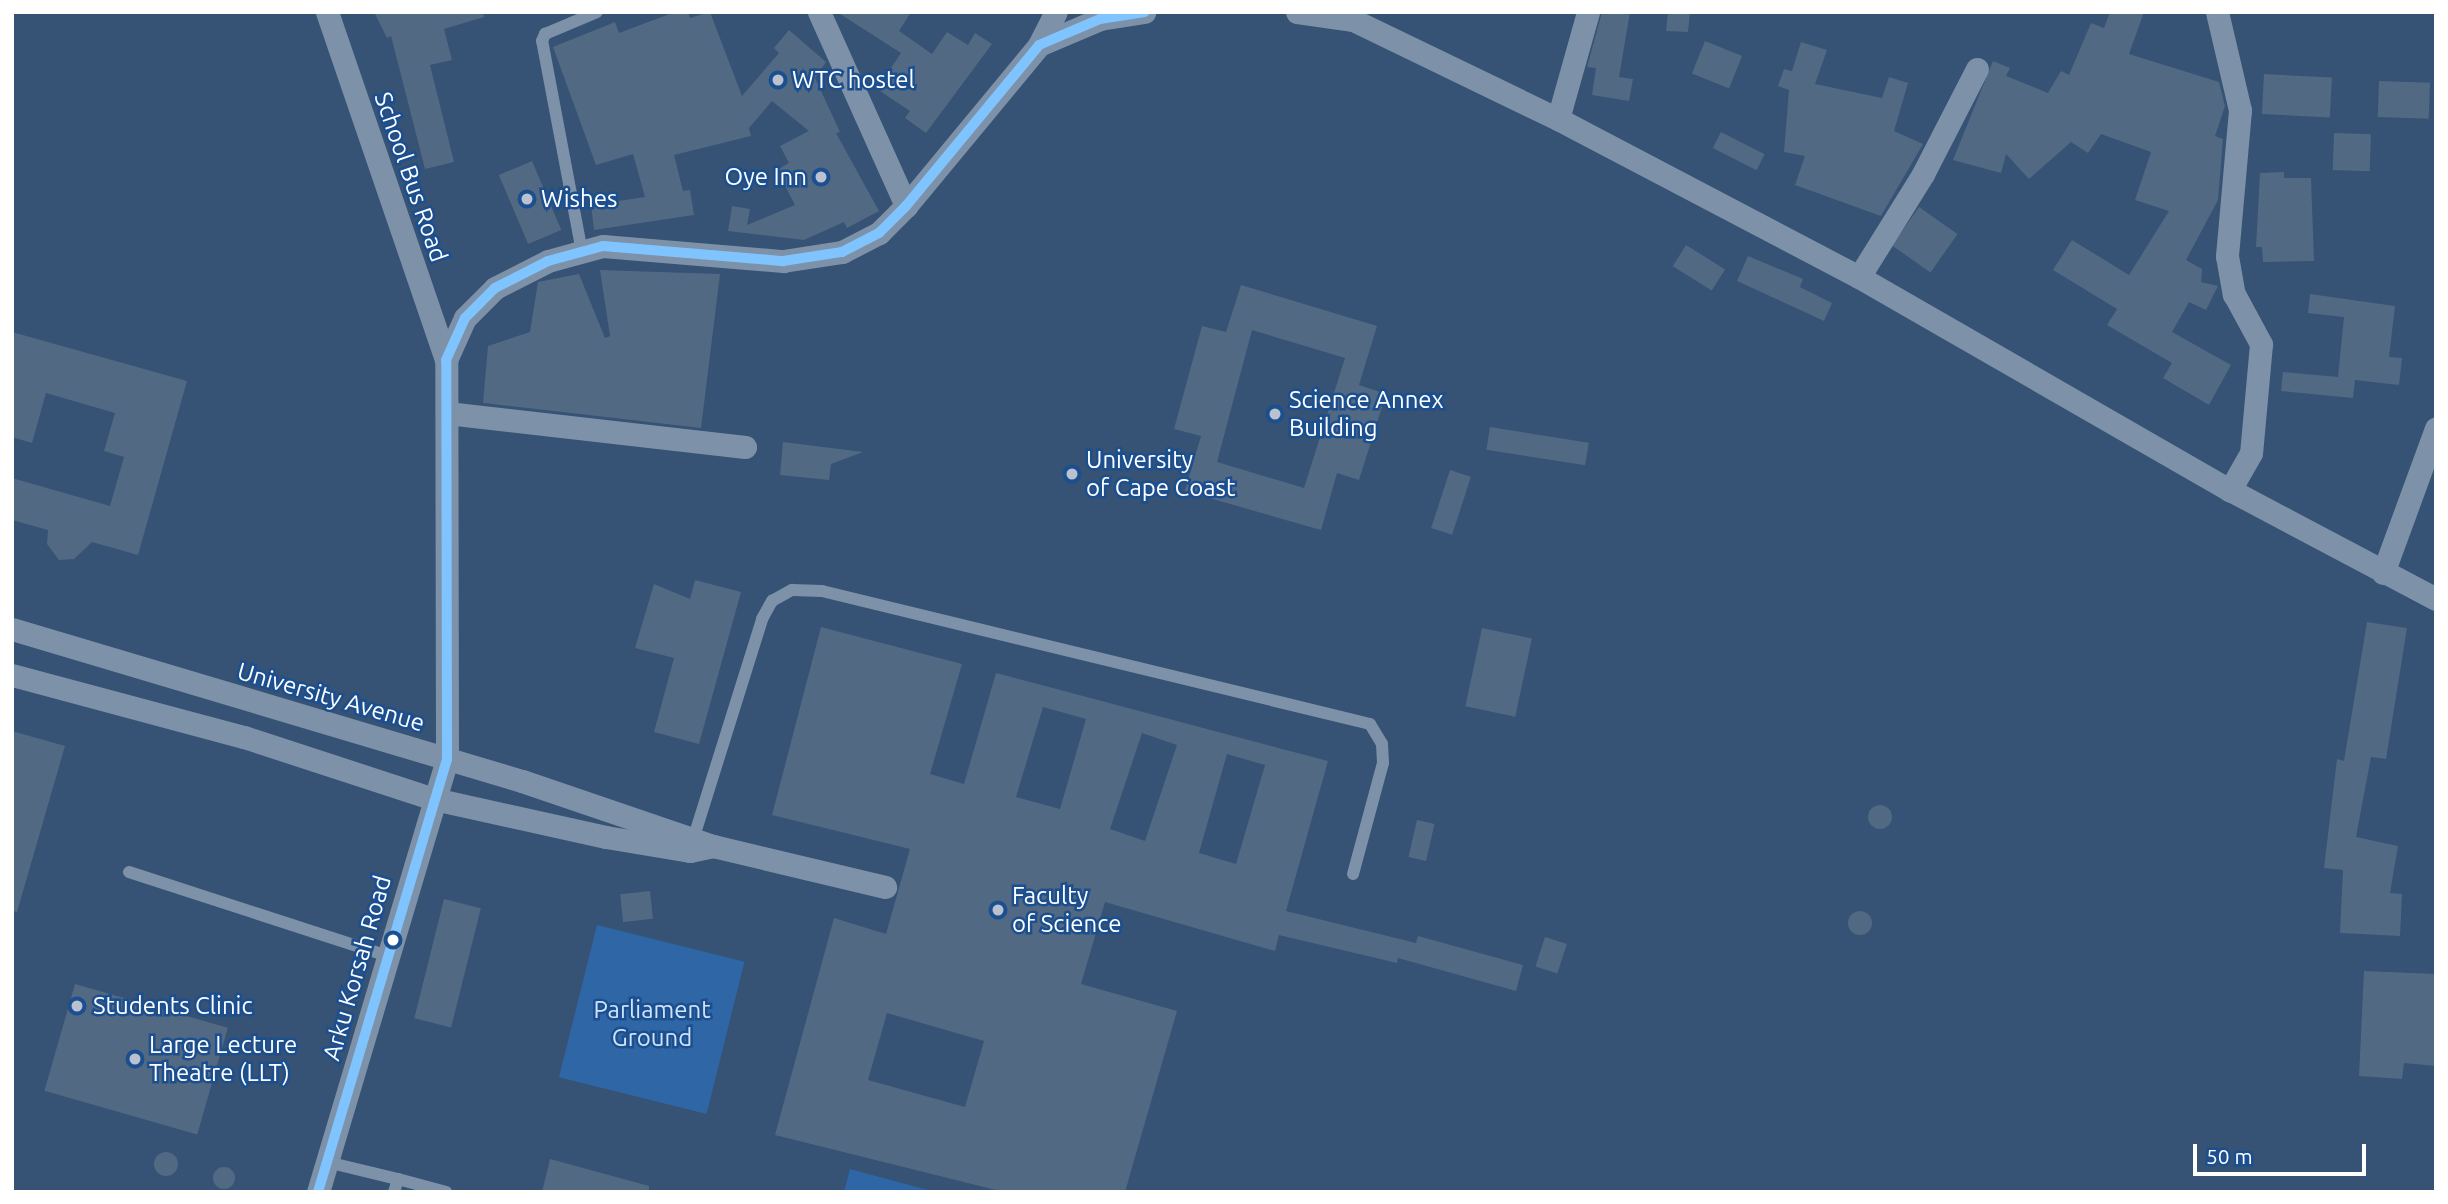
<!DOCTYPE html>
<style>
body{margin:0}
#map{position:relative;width:2448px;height:1204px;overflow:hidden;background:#365274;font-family:Ubuntu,sans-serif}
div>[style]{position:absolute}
.green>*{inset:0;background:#2f66a5;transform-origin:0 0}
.building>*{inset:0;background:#526984;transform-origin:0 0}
.round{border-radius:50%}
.lane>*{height:12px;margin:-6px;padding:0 6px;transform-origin:6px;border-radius:6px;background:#7d92a8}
.street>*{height:23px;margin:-11.5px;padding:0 11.5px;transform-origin:11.5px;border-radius:11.5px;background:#7d92a8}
.bus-1>*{height:10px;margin:-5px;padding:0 5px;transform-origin:5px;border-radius:5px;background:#80c4ff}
.dots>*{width:19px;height:19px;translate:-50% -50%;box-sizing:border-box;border:4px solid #1b4f8f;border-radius:50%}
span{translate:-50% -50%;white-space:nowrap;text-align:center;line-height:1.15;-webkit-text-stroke:5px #1b4f8f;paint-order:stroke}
.poi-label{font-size:24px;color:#fff}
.left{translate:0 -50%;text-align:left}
.right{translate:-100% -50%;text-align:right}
.street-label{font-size:24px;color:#fff}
.park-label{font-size:24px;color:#cfe3fa}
.frame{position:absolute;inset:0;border:14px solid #fff;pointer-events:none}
.scale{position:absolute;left:2193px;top:1144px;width:173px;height:32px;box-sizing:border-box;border:4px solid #fff;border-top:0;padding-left:9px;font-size:21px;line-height:24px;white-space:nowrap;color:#fff;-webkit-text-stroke:5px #1b4f8f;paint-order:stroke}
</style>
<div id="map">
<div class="green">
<i style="left:597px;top:925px;width:152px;height:157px;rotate:14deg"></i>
<i style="clip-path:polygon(850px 1169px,935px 1192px,844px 1192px)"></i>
</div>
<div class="building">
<i style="clip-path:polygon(374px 12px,483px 12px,484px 17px,444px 29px,452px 60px,430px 65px,454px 162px,425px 169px,391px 36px,387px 38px)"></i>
<i style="clip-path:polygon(675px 12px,688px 12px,690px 18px,710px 12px,742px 96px,779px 53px,774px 48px,789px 30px,826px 62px,815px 78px,840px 132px,836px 133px,879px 211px,847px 228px,844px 222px,804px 240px,728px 231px,732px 206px,750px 209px,747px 225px,795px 205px,777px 170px,789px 163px,780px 146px,809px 131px,772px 101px,749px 128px,751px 136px,674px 155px,683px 191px,690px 190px,694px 215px,594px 230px,591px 205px,645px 197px,633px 154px,596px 165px,553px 47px,615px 22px,619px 33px)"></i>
<i style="clip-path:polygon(837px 12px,911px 12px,899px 31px,932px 54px,947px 32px,968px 45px,975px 33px,992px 44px,926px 133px,905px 118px,910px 111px,877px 89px,901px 53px)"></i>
<i style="clip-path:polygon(1602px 12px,1630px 12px,1619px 77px,1633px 79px,1629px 101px,1592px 95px,1596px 68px,1587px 67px)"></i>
<i style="clip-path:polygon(1668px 12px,1690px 12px,1688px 32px,1666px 31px)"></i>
<i style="clip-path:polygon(2110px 12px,2144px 12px,2129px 54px,2219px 82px,2225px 106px,2215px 136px,2223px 139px,2218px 200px,2186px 260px,2202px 269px,2201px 282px,2218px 286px,2206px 310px,2189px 302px,2172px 332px,2231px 365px,2209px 405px,2163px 378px,2172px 363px,2107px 325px,2117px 309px,2053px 270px,2072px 240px,2129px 275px,2169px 211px,2135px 200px,2151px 152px,2101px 134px,2088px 153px,2071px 142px,2029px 179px,2006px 154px,2001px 173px,1953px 160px,1993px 61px,2010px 68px,2006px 76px,2048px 93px,2061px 71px,2069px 75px,2091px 23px,2104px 28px)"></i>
<i style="left:1705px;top:41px;width:40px;height:35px;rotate:22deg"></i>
<i style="clip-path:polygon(1801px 42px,1827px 50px,1815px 84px,1882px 98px,1889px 77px,1908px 83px,1894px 131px,1923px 144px,1881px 216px,1795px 185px,1805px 156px,1784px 152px,1789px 90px,1778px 86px,1784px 69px,1792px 71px)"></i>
<i style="left:2264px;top:74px;width:68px;height:40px;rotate:3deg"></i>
<i style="left:2379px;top:81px;width:51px;height:36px;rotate:2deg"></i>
<i style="left:1721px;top:132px;width:49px;height:18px;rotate:27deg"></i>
<i style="left:2334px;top:133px;width:37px;height:37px;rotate:2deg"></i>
<i style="left:532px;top:161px;width:75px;height:36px;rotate:67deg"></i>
<i style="clip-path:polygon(2284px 172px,2284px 178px,2311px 178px,2314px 261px,2263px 262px,2262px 247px,2256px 247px,2260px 173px)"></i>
<i style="left:1919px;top:207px;width:47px;height:47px;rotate:35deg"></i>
<i style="left:1686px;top:245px;width:46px;height:25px;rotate:32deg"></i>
<i style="clip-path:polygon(1748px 256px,1803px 279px,1800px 287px,1832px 303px,1824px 321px,1737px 281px)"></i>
<i style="clip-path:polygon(600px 270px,720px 274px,701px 428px,483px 403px,488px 346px,530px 332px,538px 282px,579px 274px,605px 338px,610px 336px)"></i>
<i style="clip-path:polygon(evenodd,1241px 285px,1377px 326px,1359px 385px,1386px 394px,1359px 480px,1337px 473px,1321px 530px,1185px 491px,1201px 436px,1174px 429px,1202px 326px,1226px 332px,1241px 285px,1252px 330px,1345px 358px,1304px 488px,1217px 462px,1252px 330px)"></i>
<i style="clip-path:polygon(2310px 294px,2395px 306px,2389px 357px,2402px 358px,2399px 385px,2355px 380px,2353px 398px,2281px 391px,2283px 372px,2338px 377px,2344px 317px,2308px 313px)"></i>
<i style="clip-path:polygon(12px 332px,187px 381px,138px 555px,92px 542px,74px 559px,59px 560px,47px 544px,48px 530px,12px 520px,12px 478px,110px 506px,124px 457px,104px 451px,115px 413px,46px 393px,32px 443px,12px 437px)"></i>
<i style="left:1490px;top:427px;width:100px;height:23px;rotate:9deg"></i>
<i style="clip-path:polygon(783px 442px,863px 452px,831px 464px,829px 480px,780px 475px)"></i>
<i style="left:1450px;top:470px;width:22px;height:61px;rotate:18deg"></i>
<i style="clip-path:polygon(695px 580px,741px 592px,699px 744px,654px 732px,674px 658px,635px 648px,654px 584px,690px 599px)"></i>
<i style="clip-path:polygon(2367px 622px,2407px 628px,2386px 759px,2371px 757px,2356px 837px,2398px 846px,2390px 893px,2402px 894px,2400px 936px,2340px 933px,2343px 870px,2324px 868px,2337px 759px,2344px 761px)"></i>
<i style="clip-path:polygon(evenodd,821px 627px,962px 664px,930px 774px,964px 784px,996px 673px,1328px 761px,1286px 911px,1416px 943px,1418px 936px,1523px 965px,1516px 991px,1398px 958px,1397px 963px,1279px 935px,1275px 951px,1105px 902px,1081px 984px,1177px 1011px,1125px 1192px,1004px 1192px,775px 1135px,834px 918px,886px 934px,910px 849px,772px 815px,821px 627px,1043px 707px,1086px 719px,1060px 809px,1016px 797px,1043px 707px,821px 627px,1142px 733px,1177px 745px,1145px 841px,1110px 829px,1142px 733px,821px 627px,1227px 754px,1265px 765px,1236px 864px,1199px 853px,1227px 754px,821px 627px,887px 1013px,984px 1041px,965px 1107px,868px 1080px,887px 1013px)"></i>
<i style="left:1482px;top:628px;width:51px;height:80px;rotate:12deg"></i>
<i style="clip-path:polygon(12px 731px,65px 746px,17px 912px,12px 911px)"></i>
<i class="round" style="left:1868px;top:805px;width:24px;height:24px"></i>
<i style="left:1417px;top:820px;width:18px;height:38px;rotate:13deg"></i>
<i style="left:650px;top:891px;width:28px;height:30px;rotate:84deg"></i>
<i style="left:444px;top:899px;width:38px;height:123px;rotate:14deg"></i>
<i class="round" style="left:1848px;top:911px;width:24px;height:24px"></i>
<i style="left:1545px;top:937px;width:23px;height:31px;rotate:18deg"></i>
<i style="clip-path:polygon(2364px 971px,2436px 974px,2436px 1066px,2404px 1063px,2402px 1079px,2359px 1076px)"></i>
<i style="left:75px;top:984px;width:159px;height:111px;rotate:16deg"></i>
<i class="round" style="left:154px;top:1152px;width:24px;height:24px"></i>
<i style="clip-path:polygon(550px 1159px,649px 1186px,649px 1192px,542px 1192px)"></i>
<i class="round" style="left:213px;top:1167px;width:22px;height:22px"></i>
</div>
<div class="lane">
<i style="left:582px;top:252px;width:215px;rotate:-100.7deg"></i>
<i style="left:542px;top:41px;width:8px;rotate:-67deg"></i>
<i style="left:545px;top:34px;width:56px;rotate:-22.9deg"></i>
<i style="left:692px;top:843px;width:235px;rotate:-72.6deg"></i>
<i style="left:762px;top:619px;width:21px;rotate:-61deg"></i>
<i style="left:772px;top:601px;width:23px;rotate:-29deg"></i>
<i style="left:792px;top:590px;width:30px;rotate:2deg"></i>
<i style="left:822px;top:591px;width:564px;rotate:13.64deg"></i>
<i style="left:1370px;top:724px;width:23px;rotate:59deg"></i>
<i style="left:1382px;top:744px;width:19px;rotate:87deg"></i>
<i style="left:1383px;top:763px;width:115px;rotate:105.1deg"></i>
<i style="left:129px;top:872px;width:272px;rotate:18deg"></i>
<i style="left:327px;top:1162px;width:73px;rotate:13.5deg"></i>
<i style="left:398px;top:1179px;width:14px;rotate:107deg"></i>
<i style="left:398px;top:1179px;width:50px;rotate:15.2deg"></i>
</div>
<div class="street">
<i style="left:327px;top:12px;width:368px;rotate:71.1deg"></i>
<i style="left:819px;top:12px;width:213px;rotate:65.8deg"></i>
<i style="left:1297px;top:12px;width:57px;rotate:8.1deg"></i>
<i style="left:1353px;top:20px;width:228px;rotate:25.8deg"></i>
<i style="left:1558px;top:119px;width:340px;rotate:27.7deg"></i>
<i style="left:1859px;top:277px;width:428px;rotate:29.9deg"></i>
<i style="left:2230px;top:490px;width:233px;rotate:27.9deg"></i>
<i style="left:2217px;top:12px;width:101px;rotate:76.8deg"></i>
<i style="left:2240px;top:110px;width:147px;rotate:95.1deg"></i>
<i style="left:2227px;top:256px;width:39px;rotate:80deg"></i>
<i style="left:2234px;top:294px;width:57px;rotate:61.6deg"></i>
<i style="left:2261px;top:344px;width:109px;rotate:95.2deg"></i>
<i style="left:2251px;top:453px;width:43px;rotate:119.6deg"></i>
<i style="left:1039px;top:45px;width:37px;rotate:-63deg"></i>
<i style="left:1558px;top:119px;width:111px;rotate:-74.3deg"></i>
<i style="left:1859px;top:277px;width:121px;rotate:-58.1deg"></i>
<i style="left:1923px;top:174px;width:118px;rotate:-62.8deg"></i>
<i style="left:447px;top:413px;width:300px;rotate:6.5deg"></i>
<i style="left:2383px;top:573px;width:154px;rotate:-69.9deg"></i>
<i style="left:12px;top:629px;width:532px;rotate:16.6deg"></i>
<i style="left:522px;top:781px;width:202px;rotate:18.8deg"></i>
<i style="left:713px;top:846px;width:177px;rotate:13.4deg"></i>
<i style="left:12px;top:675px;width:240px;rotate:15deg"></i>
<i style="left:244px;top:737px;width:200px;rotate:18.1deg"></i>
<i style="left:434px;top:799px;width:176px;rotate:12.5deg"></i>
<i style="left:606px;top:837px;width:85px;rotate:9.5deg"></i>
<i style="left:690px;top:851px;width:24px;rotate:-12deg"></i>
<i style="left:318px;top:1192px;width:452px;rotate:-73.4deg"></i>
<i style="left:447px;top:759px;width:399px;rotate:-90.1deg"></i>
<i style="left:446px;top:360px;width:46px;rotate:-65.7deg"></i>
<i style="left:465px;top:318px;width:42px;rotate:-45deg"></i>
<i style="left:495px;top:288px;width:59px;rotate:-27deg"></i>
<i style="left:548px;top:261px;width:57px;rotate:-15.3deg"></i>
<i style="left:603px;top:246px;width:181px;rotate:4.8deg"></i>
<i style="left:783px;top:261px;width:60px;rotate:-8.7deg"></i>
<i style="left:842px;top:252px;width:42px;rotate:-27.2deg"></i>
<i style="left:879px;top:233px;width:38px;rotate:-45deg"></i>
<i style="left:906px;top:206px;width:209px;rotate:-50.4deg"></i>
<i style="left:1039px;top:45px;width:66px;rotate:-23.1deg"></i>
<i style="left:1100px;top:19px;width:45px;rotate:-9deg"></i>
</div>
<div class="bus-1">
<i style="left:318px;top:1192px;width:452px;rotate:-73.4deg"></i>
<i style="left:447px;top:759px;width:399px;rotate:-90.1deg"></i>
<i style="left:446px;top:360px;width:46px;rotate:-65.7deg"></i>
<i style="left:465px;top:318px;width:42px;rotate:-45deg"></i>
<i style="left:495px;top:288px;width:59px;rotate:-27deg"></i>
<i style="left:548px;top:261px;width:57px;rotate:-15.3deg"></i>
<i style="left:603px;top:246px;width:181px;rotate:4.8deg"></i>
<i style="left:783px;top:261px;width:60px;rotate:-8.7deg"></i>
<i style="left:842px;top:252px;width:42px;rotate:-27.2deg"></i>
<i style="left:879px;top:233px;width:38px;rotate:-45deg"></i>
<i style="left:906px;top:206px;width:209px;rotate:-50.4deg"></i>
<i style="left:1039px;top:45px;width:66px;rotate:-23.1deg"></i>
<i style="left:1100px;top:19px;width:45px;rotate:-9deg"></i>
</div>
<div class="dots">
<i style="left:778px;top:80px;background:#b9c2ce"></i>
<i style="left:821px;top:177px;background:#b9c2ce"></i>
<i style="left:527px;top:199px;background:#b9c2ce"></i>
<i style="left:1275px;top:414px;background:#b9c2ce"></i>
<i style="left:1072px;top:474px;background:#b9c2ce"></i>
<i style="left:998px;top:910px;background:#b9c2ce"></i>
<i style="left:393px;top:940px;background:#fff"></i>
<i style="left:77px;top:1006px;background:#b9c2ce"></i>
<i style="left:135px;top:1059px;background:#b9c2ce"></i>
</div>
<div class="poi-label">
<span class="left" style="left:792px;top:80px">WTC hostel</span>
<span class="right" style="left:807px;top:177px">Oye Inn</span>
<span class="left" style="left:541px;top:199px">Wishes</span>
<span class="left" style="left:1289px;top:414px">Science Annex<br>Building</span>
<span class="left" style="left:1086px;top:474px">University<br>of Cape Coast</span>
<span class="left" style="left:1012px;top:910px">Faculty<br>of Science</span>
<span class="left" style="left:93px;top:1006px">Students Clinic</span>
<span class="left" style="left:149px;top:1059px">Large Lecture<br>Theatre (LLT)</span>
</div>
<div class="street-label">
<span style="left:411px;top:177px;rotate:71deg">School Bus Road</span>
<span style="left:331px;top:697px;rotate:16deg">University Avenue</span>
<span style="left:357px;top:968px;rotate:-74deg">Arku Korsah Road</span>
</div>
<div class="park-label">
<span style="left:652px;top:1024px">Parliament<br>Ground</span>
</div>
<div class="frame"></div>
<div class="scale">50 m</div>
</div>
